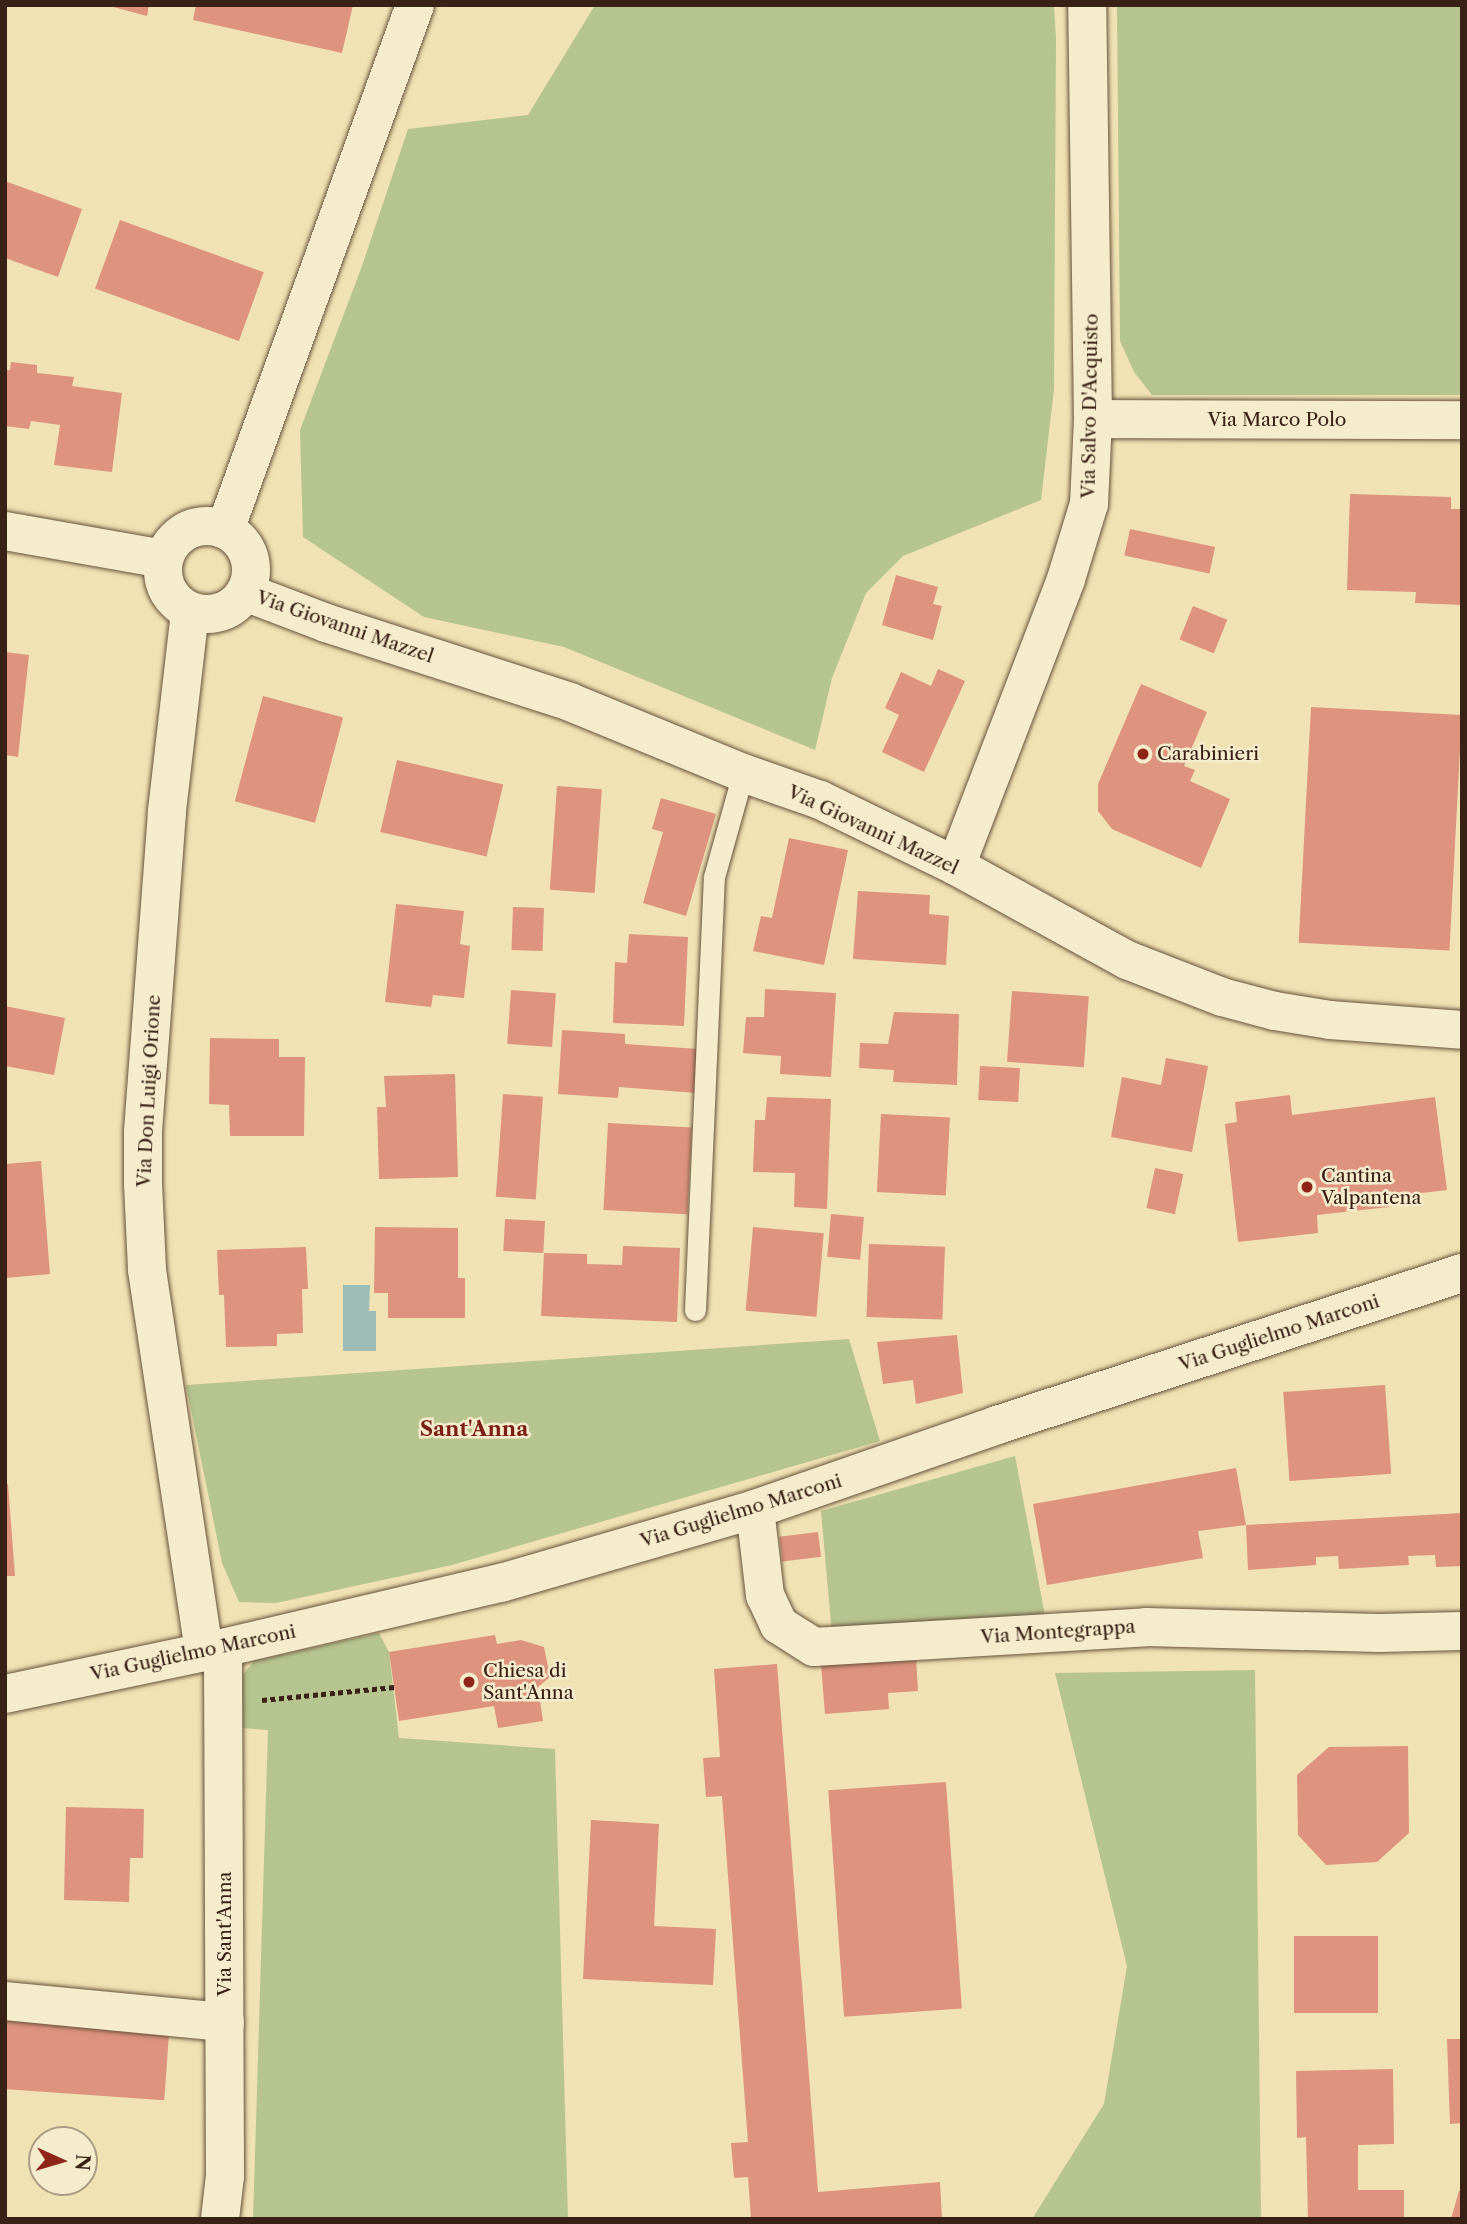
<!DOCTYPE html>
<style>
body{margin:0}
#map{position:relative;width:1467px;height:2224px;overflow:hidden;background:#f0e2b2;font-family:"Libre Caslon Text",serif}
div>[style]{position:absolute}
.green>*{inset:0;background:#b6c48f}
.water>*{inset:0;background:#9cbcb4}
.building>*{inset:0;background:#dd937e;transform-origin:0 0}
.path>*{height:4.5px;margin-top:-2.25px;transform-origin:0;background:repeating-linear-gradient(90deg,#392116 0 5px,transparent 0 8.5px)}
.roads{filter:drop-shadow(0 0 2px #67513d) drop-shadow(0 0 2px #67513d)}
.lane>*{height:21px;margin:-10.5px;padding:0 10.5px;transform-origin:10.5px;border-radius:10.5px;background:#f5eccd}
.street>*{height:38px;margin:-19px;padding:0 19px;transform-origin:19px;border-radius:19px;background:#f5eccd}
.street>.ring{margin:-19px;padding:0;box-sizing:content-box;background:none;border:38px solid #f5eccd;border-radius:50%}
.secondary>*{height:38px;margin:-19px;padding:0 19px;transform-origin:19px;border-radius:19px;background:#f5eccd}
.dots>*{width:19px;height:19px;translate:-50% -50%;box-sizing:border-box;border:4px solid #f5eccd;border-radius:50%}
span{translate:-50% -50%;white-space:nowrap;text-align:center;line-height:1.15;-webkit-text-stroke:5px #f5eccd;paint-order:stroke}
.street-label{font-size:19px;color:#392116}
.poi-label{font-size:19px;color:#392116}
.left{translate:0 -50%;text-align:left}
.neighbourhood-label{font-size:21px;color:#7a1f14;font-weight:700}
.frame{position:absolute;inset:0;border:7px solid #392116;pointer-events:none}
.north{position:absolute;left:28px;top:2126px;width:70px;height:70px;box-sizing:border-box;background:#f5eccd;border:2px solid #aa9b84;border-radius:50%;rotate:94deg;font-size:19px;font-weight:700;line-height:28px;text-align:center;color:#392116}
.north::after{content:'';display:block;margin:auto;width:24px;height:32px;background:#8f2418;clip-path:polygon(50% 0,100% 100%,50% 72%,0 100%)}
</style>
<div id="map">
<div class="green">
<i style="clip-path:polygon(595px 5px,1054px 5px,1056px 39px,1054px 389px,1041px 500px,903px 556px,866px 593px,832px 678px,815px 750px,564px 647px,424px 617px,303px 537px,300px 430px,362px 266px,408px 129px,528px 115px)"></i>
<i style="clip-path:polygon(1117px 5px,1462px 5px,1461px 395px,1152px 395px,1134px 372px,1120px 341px)"></i>
<i style="clip-path:polygon(849px 1339px,880px 1441px,452px 1565px,276px 1603px,239px 1602px,222px 1563px,186px 1385px)"></i>
<i style="clip-path:polygon(1015px 1456px,1045px 1616px,832px 1634px,821px 1511px)"></i>
<i style="clip-path:polygon(379px 1633px,389px 1652px,399px 1738px,555px 1749px,568px 2219px,253px 2219px,268px 1730px,242px 1728px,242px 1676px,254px 1661px)"></i>
<i style="clip-path:polygon(1255px 1670px,1261px 2219px,1032px 2219px,1104px 2104px,1127px 1966px,1055px 1673px)"></i>
</div>
<div class="water">
<i style="clip-path:polygon(343px 1285px,370px 1285px,369px 1311px,376px 1311px,376px 1351px,343px 1351px)"></i>
</div>
<div class="building">
<i style="clip-path:polygon(106px 5px,149px 5px,147px 16px)"></i>
<i style="clip-path:polygon(196px 5px,353px 5px,342px 53px,193px 20px)"></i>
<i style="clip-path:polygon(5px 181px,82px 209px,58px 277px,5px 258px)"></i>
<i style="left:120px;top:220px;width:153px;height:73px;rotate:20deg"></i>
<i style="clip-path:polygon(11px 362px,37px 365px,37px 373px,74px 377px,72px 386px,122px 393px,112px 472px,54px 465px,60px 425px,31px 421px,29px 429px,5px 426px,5px 370px,10px 370px)"></i>
<i style="clip-path:polygon(1350px 494px,1451px 497px,1451px 509px,1462px 509px,1462px 605px,1415px 603px,1416px 592px,1347px 590px)"></i>
<i style="left:1130px;top:529px;width:87px;height:27px;rotate:12deg"></i>
<i style="clip-path:polygon(896px 575px,938px 587px,933px 604px,942px 606px,933px 640px,882px 625px)"></i>
<i style="left:1193px;top:606px;width:37px;height:36px;rotate:22deg"></i>
<i style="clip-path:polygon(5px 652px,29px 655px,18px 757px,5px 755px)"></i>
<i style="clip-path:polygon(938px 669px,965px 681px,924px 772px,882px 752px,899px 715px,885px 708px,901px 672px,931px 686px)"></i>
<i style="clip-path:polygon(1141px 684px,1207px 712px,1184px 766px,1195px 770px,1190px 781px,1230px 799px,1201px 868px,1112px 829px,1098px 811px,1098px 784px)"></i>
<i style="left:263px;top:696px;width:83px;height:109px;rotate:15deg"></i>
<i style="left:1311px;top:707px;width:151px;height:236px;rotate:3deg"></i>
<i style="left:397px;top:760px;width:109px;height:74px;rotate:13deg"></i>
<i style="left:557px;top:786px;width:45px;height:104px;rotate:4deg"></i>
<i style="clip-path:polygon(661px 798px,716px 814px,686px 916px,643px 903px,663px 832px,652px 829px)"></i>
<i style="clip-path:polygon(789px 838px,848px 850px,824px 965px,753px 951px,761px 916px,772px 918px)"></i>
<i style="clip-path:polygon(858px 891px,930px 895px,929px 914px,949px 916px,946px 965px,853px 959px)"></i>
<i style="clip-path:polygon(396px 904px,464px 911px,460px 944px,470px 946px,464px 998px,433px 995px,431px 1007px,385px 1002px)"></i>
<i style="left:513px;top:907px;width:31px;height:43px;rotate:2deg"></i>
<i style="clip-path:polygon(629px 934px,688px 937px,684px 1026px,613px 1023px,615px 962px,627px 963px)"></i>
<i style="clip-path:polygon(765px 989px,836px 993px,831px 1077px,780px 1074px,781px 1056px,743px 1053px,746px 1017px,764px 1017px)"></i>
<i style="left:511px;top:990px;width:45px;height:54px;rotate:4deg"></i>
<i style="left:1012px;top:991px;width:77px;height:71px;rotate:4deg"></i>
<i style="clip-path:polygon(5px 1006px,65px 1018px,54px 1075px,5px 1066px)"></i>
<i style="clip-path:polygon(894px 1012px,959px 1014px,957px 1085px,893px 1082px,894px 1070px,859px 1068px,860px 1043px,888px 1044px)"></i>
<i style="clip-path:polygon(562px 1030px,625px 1034px,625px 1044px,699px 1049px,696px 1093px,619px 1087px,618px 1098px,558px 1094px)"></i>
<i style="clip-path:polygon(210px 1038px,279px 1039px,279px 1057px,305px 1057px,304px 1136px,230px 1136px,229px 1105px,209px 1104px)"></i>
<i style="clip-path:polygon(1166px 1058px,1208px 1066px,1192px 1152px,1111px 1137px,1122px 1077px,1161px 1085px)"></i>
<i style="left:980px;top:1066px;width:40px;height:34px;rotate:3deg"></i>
<i style="clip-path:polygon(455px 1074px,458px 1177px,379px 1179px,377px 1107px,386px 1107px,384px 1076px)"></i>
<i style="left:503px;top:1094px;width:40px;height:103px;rotate:4deg"></i>
<i style="clip-path:polygon(1290px 1095px,1292px 1115px,1435px 1097px,1447px 1190px,1388px 1197px,1389px 1207px,1317px 1215px,1318px 1233px,1238px 1242px,1225px 1124px,1237px 1122px,1235px 1102px)"></i>
<i style="clip-path:polygon(767px 1097px,831px 1099px,827px 1209px,794px 1207px,795px 1173px,753px 1172px,755px 1120px,765px 1120px)"></i>
<i style="left:881px;top:1114px;width:69px;height:78px;rotate:3deg"></i>
<i style="left:608px;top:1123px;width:84px;height:87px;rotate:3deg"></i>
<i style="clip-path:polygon(41px 1161px,50px 1274px,5px 1278px,5px 1164px)"></i>
<i style="left:1155px;top:1168px;width:29px;height:41px;rotate:12deg"></i>
<i style="left:831px;top:1214px;width:33px;height:43px;rotate:5deg"></i>
<i style="left:505px;top:1219px;width:40px;height:32px;rotate:3deg"></i>
<i style="clip-path:polygon(375px 1227px,458px 1228px,458px 1278px,465px 1278px,465px 1318px,388px 1318px,388px 1293px,374px 1293px)"></i>
<i style="left:753px;top:1227px;width:71px;height:84px;rotate:5deg"></i>
<i style="left:869px;top:1244px;width:76px;height:73px;rotate:2deg"></i>
<i style="clip-path:polygon(623px 1246px,680px 1248px,677px 1322px,541px 1316px,544px 1253px,587px 1254px,587px 1264px,622px 1265px)"></i>
<i style="clip-path:polygon(306px 1247px,308px 1289px,302px 1289px,303px 1333px,277px 1334px,277px 1346px,226px 1347px,224px 1295px,219px 1295px,217px 1250px)"></i>
<i style="clip-path:polygon(957px 1335px,963px 1393px,916px 1404px,913px 1380px,883px 1384px,877px 1342px)"></i>
<i style="left:1385px;top:1385px;width:89px;height:102px;rotate:86deg"></i>
<i style="clip-path:polygon(1236px 1468px,1246px 1525px,1198px 1531px,1203px 1558px,1047px 1585px,1033px 1504px)"></i>
<i style="clip-path:polygon(5px 1484px,8px 1484px,15px 1576px,5px 1576px)"></i>
<i style="clip-path:polygon(1462px 1513px,1462px 1566px,1436px 1567px,1435px 1555px,1408px 1556px,1409px 1565px,1339px 1569px,1338px 1556px,1316px 1557px,1316px 1565px,1248px 1570px,1246px 1525px)"></i>
<i style="left:818px;top:1532px;width:25px;height:39px;rotate:83deg"></i>
<i style="clip-path:polygon(495px 1635px,497px 1644px,521px 1640px,544px 1647px,550px 1677px,538px 1687px,543px 1721px,498px 1728px,494px 1706px,399px 1721px,389px 1652px)"></i>
<i style="clip-path:polygon(916px 1657px,918px 1691px,888px 1693px,889px 1709px,825px 1714px,821px 1664px)"></i>
<i style="clip-path:polygon(777px 1664px,818px 2192px,940px 2182px,942px 2219px,751px 2219px,748px 2177px,734px 2178px,731px 2143px,748px 2142px,722px 1796px,706px 1797px,703px 1758px,720px 1757px,714px 1669px)"></i>
<i style="clip-path:polygon(1408px 1746px,1409px 1833px,1377px 1862px,1326px 1865px,1298px 1835px,1297px 1775px,1329px 1747px)"></i>
<i style="left:946px;top:1782px;width:227px;height:118px;rotate:86deg"></i>
<i style="clip-path:polygon(66px 1807px,144px 1809px,143px 1858px,130px 1858px,129px 1902px,64px 1900px)"></i>
<i style="clip-path:polygon(591px 1820px,659px 1824px,654px 1926px,716px 1929px,713px 1985px,583px 1979px)"></i>
<i style="left:1294px;top:1936px;width:84px;height:77px"></i>
<i style="left:5px;top:2013px;width:165px;height:76px;rotate:4deg"></i>
<i style="clip-path:polygon(1447px 2039px,1462px 2039px,1462px 2123px,1450px 2124px)"></i>
<i style="clip-path:polygon(1393px 2069px,1394px 2144px,1358px 2145px,1358px 2190px,1404px 2190px,1404px 2219px,1308px 2219px,1306px 2137px,1297px 2138px,1296px 2071px)"></i>
<i style="clip-path:polygon(1462px 2190px,1462px 2219px,1451px 2219px,1459px 2191px)"></i>
</div>
<div class="path">
<i style="left:262px;top:1700px;width:133px;rotate:-5.6deg"></i>
</div>
<div class="roads">
<div class="lane">
<i style="left:695px;top:1310px;width:433px;rotate:-87.5deg"></i>
<i style="left:714px;top:877px;width:108px;rotate:-74.4deg"></i>
</div>
<div class="street">
<i style="left:1093px;top:419px;width:369px;rotate:0.2deg"></i>
<i class="ring" style="left:163px;top:526px;width:50px;height:50px"></i>
<i style="left:225px;top:530px;width:558px;rotate:-70.1deg"></i>
<i style="left:5px;top:531px;width:161px;rotate:10deg"></i>
<i style="left:245px;top:592px;width:87px;rotate:20.9deg"></i>
<i style="left:326px;top:623px;width:256px;rotate:17.9deg"></i>
<i style="left:570px;top:702px;width:187px;rotate:22.3deg"></i>
<i style="left:743px;top:773px;width:82px;rotate:19.3deg"></i>
<i style="left:820px;top:800px;width:151px;rotate:25.9deg"></i>
<i style="left:956px;top:866px;width:195px;rotate:28.8deg"></i>
<i style="left:1127px;top:960px;width:102px;rotate:21.3deg"></i>
<i style="left:1222px;top:997px;width:55px;rotate:14.8deg"></i>
<i style="left:1275px;top:1011px;width:56px;rotate:9.3deg"></i>
<i style="left:1330px;top:1020px;width:132px;rotate:4.3deg"></i>
<i style="left:190px;top:612px;width:201px;rotate:96.6deg"></i>
<i style="left:167px;top:812px;width:321px;rotate:94.3deg"></i>
<i style="left:143px;top:1132px;width:52px;rotate:90deg"></i>
<i style="left:143px;top:1184px;width:86px;rotate:87.3deg"></i>
<i style="left:147px;top:1270px;width:385px;rotate:81.5deg"></i>
<i style="left:956px;top:866px;width:307px;rotate:-69deg"></i>
<i style="left:1066px;top:579px;width:78px;rotate:-73deg"></i>
<i style="left:1089px;top:504px;width:85px;rotate:-87.3deg"></i>
<i style="left:1093px;top:419px;width:414px;rotate:-90.8deg"></i>
<i style="left:755px;top:1509px;width:87px;rotate:83.4deg"></i>
<i style="left:765px;top:1595px;width:33px;rotate:65deg"></i>
<i style="left:779px;top:1625px;width:41px;rotate:32.2deg"></i>
<i style="left:814px;top:1647px;width:333px;rotate:-3.4deg"></i>
<i style="left:1146px;top:1627px;width:233px;rotate:1.5deg"></i>
<i style="left:1379px;top:1633px;width:83px;rotate:-1.4deg"></i>
<i style="left:5px;top:2001px;width:221px;rotate:5.5deg"></i>
<i style="left:220px;top:2219px;width:43px;rotate:-83.4deg"></i>
<i style="left:225px;top:2176px;width:528px;rotate:-90.22deg"></i>
</div>
<div class="secondary">
<i style="left:5px;top:1694px;width:223px;rotate:-11.9deg"></i>
<i style="left:223px;top:1648px;width:285px;rotate:-13.2deg"></i>
<i style="left:501px;top:1583px;width:265px;rotate:-16.2deg"></i>
<i style="left:755px;top:1509px;width:256px;rotate:-19.1deg"></i>
<i style="left:997px;top:1425px;width:489px;rotate:-18.1deg"></i>
</div>
</div>
<div class="dots">
<i style="left:1143px;top:754px;background:#8f2418"></i>
<i style="left:1307px;top:1187px;background:#8f2418"></i>
<i style="left:469px;top:1682px;background:#8f2418"></i>
</div>
<div class="street-label">
<span style="left:1090px;top:406px;rotate:-89deg">Via Salvo D'Acquisto</span>
<span style="left:1277px;top:420px">Via Marco Polo</span>
<span style="left:345px;top:627px;rotate:19deg">Via Giovanni Mazzel</span>
<span style="left:873px;top:830px;rotate:25deg">Via Giovanni Mazzel</span>
<span style="left:149px;top:1091px;rotate:-87deg">Via Don Luigi Orione</span>
<span style="left:1279px;top:1333px;rotate:-18deg">Via Guglielmo Marconi</span>
<span style="left:741px;top:1511px;rotate:-17deg">Via Guglielmo Marconi</span>
<span style="left:1058px;top:1632px;rotate:-4deg">Via Montegrappa</span>
<span style="left:193px;top:1653px;rotate:-12deg">Via Guglielmo Marconi</span>
<span style="left:225px;top:1934px;rotate:-90deg">Via Sant'Anna</span>
</div>
<div class="poi-label">
<span class="left" style="left:1157px;top:754px">Carabinieri</span>
<span class="left" style="left:1321px;top:1187px">Cantina<br>Valpantena</span>
<span class="left" style="left:483px;top:1682px">Chiesa di<br>Sant'Anna</span>
</div>
<div class="neighbourhood-label">
<span style="left:474px;top:1429px">Sant'Anna</span>
</div>
<div class="frame"></div>
<div class="north">N</div>
</div>
